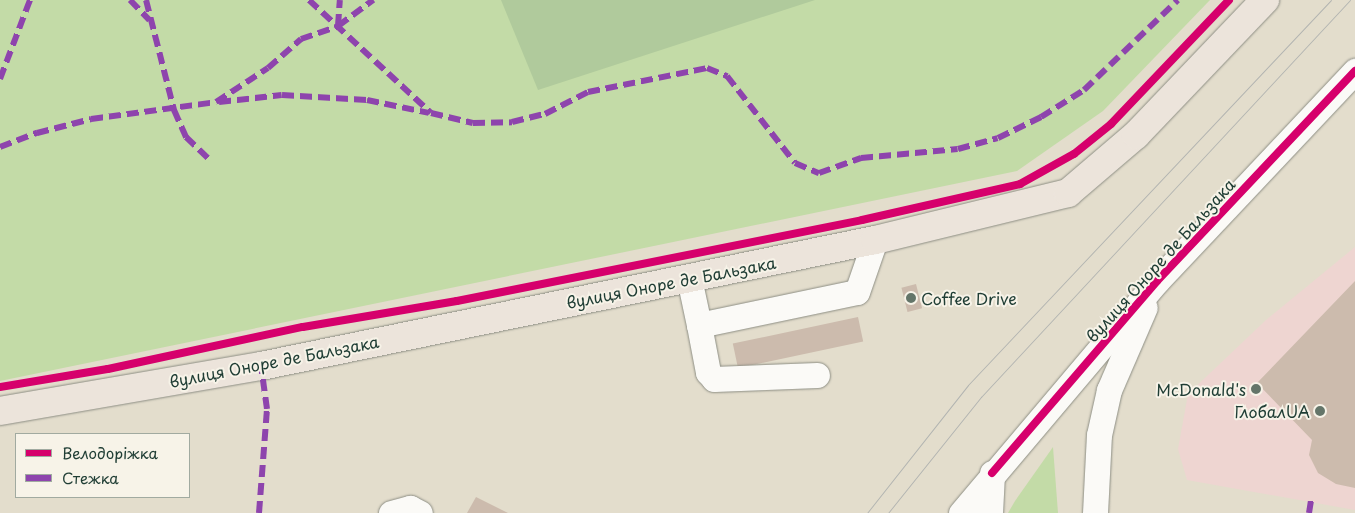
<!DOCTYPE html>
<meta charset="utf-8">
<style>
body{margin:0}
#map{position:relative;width:1355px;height:513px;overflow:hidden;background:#e3ddcc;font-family:"Playpen Sans",sans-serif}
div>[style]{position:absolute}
.built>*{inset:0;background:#eed5d1}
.green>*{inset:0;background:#c3dba7}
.forest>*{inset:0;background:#b0ca9c}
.building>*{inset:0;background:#ccbbad;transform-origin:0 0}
.roads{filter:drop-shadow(0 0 1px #8d8e84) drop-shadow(0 0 1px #8d8e84)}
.minor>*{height:25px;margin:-12.5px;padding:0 12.5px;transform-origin:12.5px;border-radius:12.5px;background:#fbfaf7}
.major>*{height:28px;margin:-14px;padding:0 14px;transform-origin:14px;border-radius:14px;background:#ece4db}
.tram>*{height:1px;margin:-0.5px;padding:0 0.5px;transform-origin:0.5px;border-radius:0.5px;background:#b2b4b1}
.quiet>*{height:6px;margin-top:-3px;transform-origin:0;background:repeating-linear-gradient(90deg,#8e44ad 0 12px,transparent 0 18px)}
.cycleway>*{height:8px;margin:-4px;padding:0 4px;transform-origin:4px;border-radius:4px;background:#d6006c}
.dots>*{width:14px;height:14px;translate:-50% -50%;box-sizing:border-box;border:2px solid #f7f3e8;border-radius:50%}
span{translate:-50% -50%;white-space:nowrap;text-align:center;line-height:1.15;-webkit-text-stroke:4px #f7f3e8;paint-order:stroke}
.street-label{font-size:16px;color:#1f3d34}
.poi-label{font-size:16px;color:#1f3d34}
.left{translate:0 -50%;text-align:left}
.right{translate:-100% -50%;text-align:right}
.legend{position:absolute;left:15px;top:433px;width:175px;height:65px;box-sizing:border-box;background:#f7f3e8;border:1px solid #a1aaa0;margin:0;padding:6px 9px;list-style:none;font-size:15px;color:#1f3d34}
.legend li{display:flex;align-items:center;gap:10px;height:25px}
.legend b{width:25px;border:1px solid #a1aaa0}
</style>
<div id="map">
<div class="built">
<i style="clip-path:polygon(1355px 247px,1355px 510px,1187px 480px,1178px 449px,1188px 394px,1266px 320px)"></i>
</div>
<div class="green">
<i style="clip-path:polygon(0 0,1210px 0,1103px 111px,1017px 171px,0 381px)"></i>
<i style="clip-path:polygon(1053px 447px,1058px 513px,1008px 513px,1015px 501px)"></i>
</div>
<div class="forest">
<i style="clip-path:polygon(501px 0,815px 0,538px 90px)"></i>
</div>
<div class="building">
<i style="clip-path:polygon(1355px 281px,1355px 488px,1336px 484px,1318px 473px,1309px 455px,1312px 440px,1257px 383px)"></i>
<i style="left:916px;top:284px;width:25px;height:15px;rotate:76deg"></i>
<i style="left:858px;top:317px;width:25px;height:128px;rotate:78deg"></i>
<i style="clip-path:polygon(476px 497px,508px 513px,467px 513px)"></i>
</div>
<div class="roads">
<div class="minor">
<i style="left:689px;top:278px;width:48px;rotate:78deg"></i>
<i style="left:699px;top:325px;width:161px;rotate:-11.8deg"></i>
<i style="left:857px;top:292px;width:55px;rotate:-70.9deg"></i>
<i style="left:699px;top:325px;width:48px;rotate:79.2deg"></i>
<i style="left:708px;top:372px;width:9px;rotate:49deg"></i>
<i style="left:714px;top:379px;width:103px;rotate:-2.2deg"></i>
<i style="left:391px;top:513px;width:20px;rotate:-15deg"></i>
<i style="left:410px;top:508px;width:11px;rotate:27deg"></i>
<i style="left:961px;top:513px;width:304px;rotate:-49.8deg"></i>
<i style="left:1157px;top:281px;width:289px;rotate:-46.7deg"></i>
<i style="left:990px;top:513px;width:40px;rotate:-87.1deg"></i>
<i style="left:1095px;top:513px;width:78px;rotate:-87.1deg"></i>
<i style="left:1099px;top:435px;width:46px;rotate:-77.5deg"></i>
<i style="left:1109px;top:390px;width:90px;rotate:-66.6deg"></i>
</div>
<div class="major">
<i style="left:0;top:411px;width:265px;rotate:-9.8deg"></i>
<i style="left:261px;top:366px;width:627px;rotate:-11.6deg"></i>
<i style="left:875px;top:240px;width:199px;rotate:-13.7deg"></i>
<i style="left:1068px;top:193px;width:89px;rotate:-40.5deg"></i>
<i style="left:1136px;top:135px;width:187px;rotate:-46.3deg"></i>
</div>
</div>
<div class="tram">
<i style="left:867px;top:513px;width:163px;rotate:-51.7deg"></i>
<i style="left:968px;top:385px;width:529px;rotate:-46.68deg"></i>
<i style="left:888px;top:513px;width:149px;rotate:-51.3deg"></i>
<i style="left:981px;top:397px;width:542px;rotate:-47.09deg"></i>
</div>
<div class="quiet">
<i style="left:130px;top:0;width:28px;rotate:46deg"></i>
<i style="left:146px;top:0;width:114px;rotate:75.7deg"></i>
<i style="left:174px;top:110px;width:30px;rotate:66deg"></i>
<i style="left:186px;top:137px;width:33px;rotate:44deg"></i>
<i style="left:309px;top:0;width:166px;rotate:42.8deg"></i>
<i style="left:431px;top:113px;width:43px;rotate:13.4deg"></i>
<i style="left:473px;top:123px;width:39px;rotate:-1deg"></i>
<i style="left:512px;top:122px;width:34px;rotate:-14deg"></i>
<i style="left:545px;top:114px;width:48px;rotate:-27.1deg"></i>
<i style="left:588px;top:92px;width:121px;rotate:-11.4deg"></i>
<i style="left:707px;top:68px;width:22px;rotate:22deg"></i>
<i style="left:727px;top:76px;width:110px;rotate:52deg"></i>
<i style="left:795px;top:163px;width:26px;rotate:23deg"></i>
<i style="left:819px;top:173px;width:45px;rotate:-19.7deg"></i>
<i style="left:861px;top:158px;width:97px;rotate:-5.3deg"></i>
<i style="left:958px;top:149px;width:41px;rotate:-15.4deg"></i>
<i style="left:998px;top:138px;width:48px;rotate:-26deg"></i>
<i style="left:1041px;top:117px;width:51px;rotate:-32.1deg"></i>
<i style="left:1084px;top:90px;width:130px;rotate:-43.8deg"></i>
<i style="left:338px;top:26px;width:26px;rotate:-86deg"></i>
<i style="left:0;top:79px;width:85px;rotate:-69.2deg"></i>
<i style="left:219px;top:102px;width:63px;rotate:-6.3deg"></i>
<i style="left:282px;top:95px;width:85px;rotate:3.4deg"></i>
<i style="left:367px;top:100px;width:63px;rotate:11.8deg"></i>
<i style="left:0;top:147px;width:40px;rotate:-21deg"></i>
<i style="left:37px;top:133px;width:56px;rotate:-14.5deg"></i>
<i style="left:91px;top:119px;width:126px;rotate:-7.7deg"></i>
<i style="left:216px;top:102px;width:62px;rotate:-33.2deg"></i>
<i style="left:268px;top:68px;width:44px;rotate:-41.3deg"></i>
<i style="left:301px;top:39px;width:39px;rotate:-19deg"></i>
<i style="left:338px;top:26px;width:44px;rotate:-36.6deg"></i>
<i style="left:259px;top:513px;width:104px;rotate:-85.6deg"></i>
<i style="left:267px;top:409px;width:43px;rotate:-97.9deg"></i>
<i style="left:1309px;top:513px;width:13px;rotate:-81deg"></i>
</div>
<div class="cycleway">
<i style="left:0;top:387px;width:109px;rotate:-9.5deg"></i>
<i style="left:108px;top:369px;width:199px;rotate:-12.2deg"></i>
<i style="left:303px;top:327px;width:156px;rotate:-9.6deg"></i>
<i style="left:457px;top:301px;width:413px;rotate:-11.3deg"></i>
<i style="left:862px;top:220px;width:162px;rotate:-12.8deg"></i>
<i style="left:1020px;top:184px;width:62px;rotate:-29.1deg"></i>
<i style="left:1074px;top:154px;width:48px;rotate:-39deg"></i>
<i style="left:1111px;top:124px;width:171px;rotate:-46.4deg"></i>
<i style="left:992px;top:473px;width:253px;rotate:-49.3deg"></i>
<i style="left:1157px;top:281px;width:289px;rotate:-46.7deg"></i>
</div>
<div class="dots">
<i style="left:911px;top:298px;background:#647569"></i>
<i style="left:1256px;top:389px;background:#647569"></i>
<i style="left:1320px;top:411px;background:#647569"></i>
</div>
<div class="street-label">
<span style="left:1160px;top:260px;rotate:-48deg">вулиця Оноре де Бальзака</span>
<span style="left:671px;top:282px;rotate:-11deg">вулиця Оноре де Бальзака</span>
<span style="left:274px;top:361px;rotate:-11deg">вулиця Оноре де Бальзака</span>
</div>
<div class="poi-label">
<span class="left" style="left:921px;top:298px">Coffee Drive</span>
<span class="right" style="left:1246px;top:389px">McDonald's</span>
<span class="right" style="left:1310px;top:411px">ГлобалUA</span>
</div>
<ul class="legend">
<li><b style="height:6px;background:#d6006c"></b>Велодоріжка</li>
<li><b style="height:6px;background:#8e44ad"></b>Стежка</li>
</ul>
</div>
